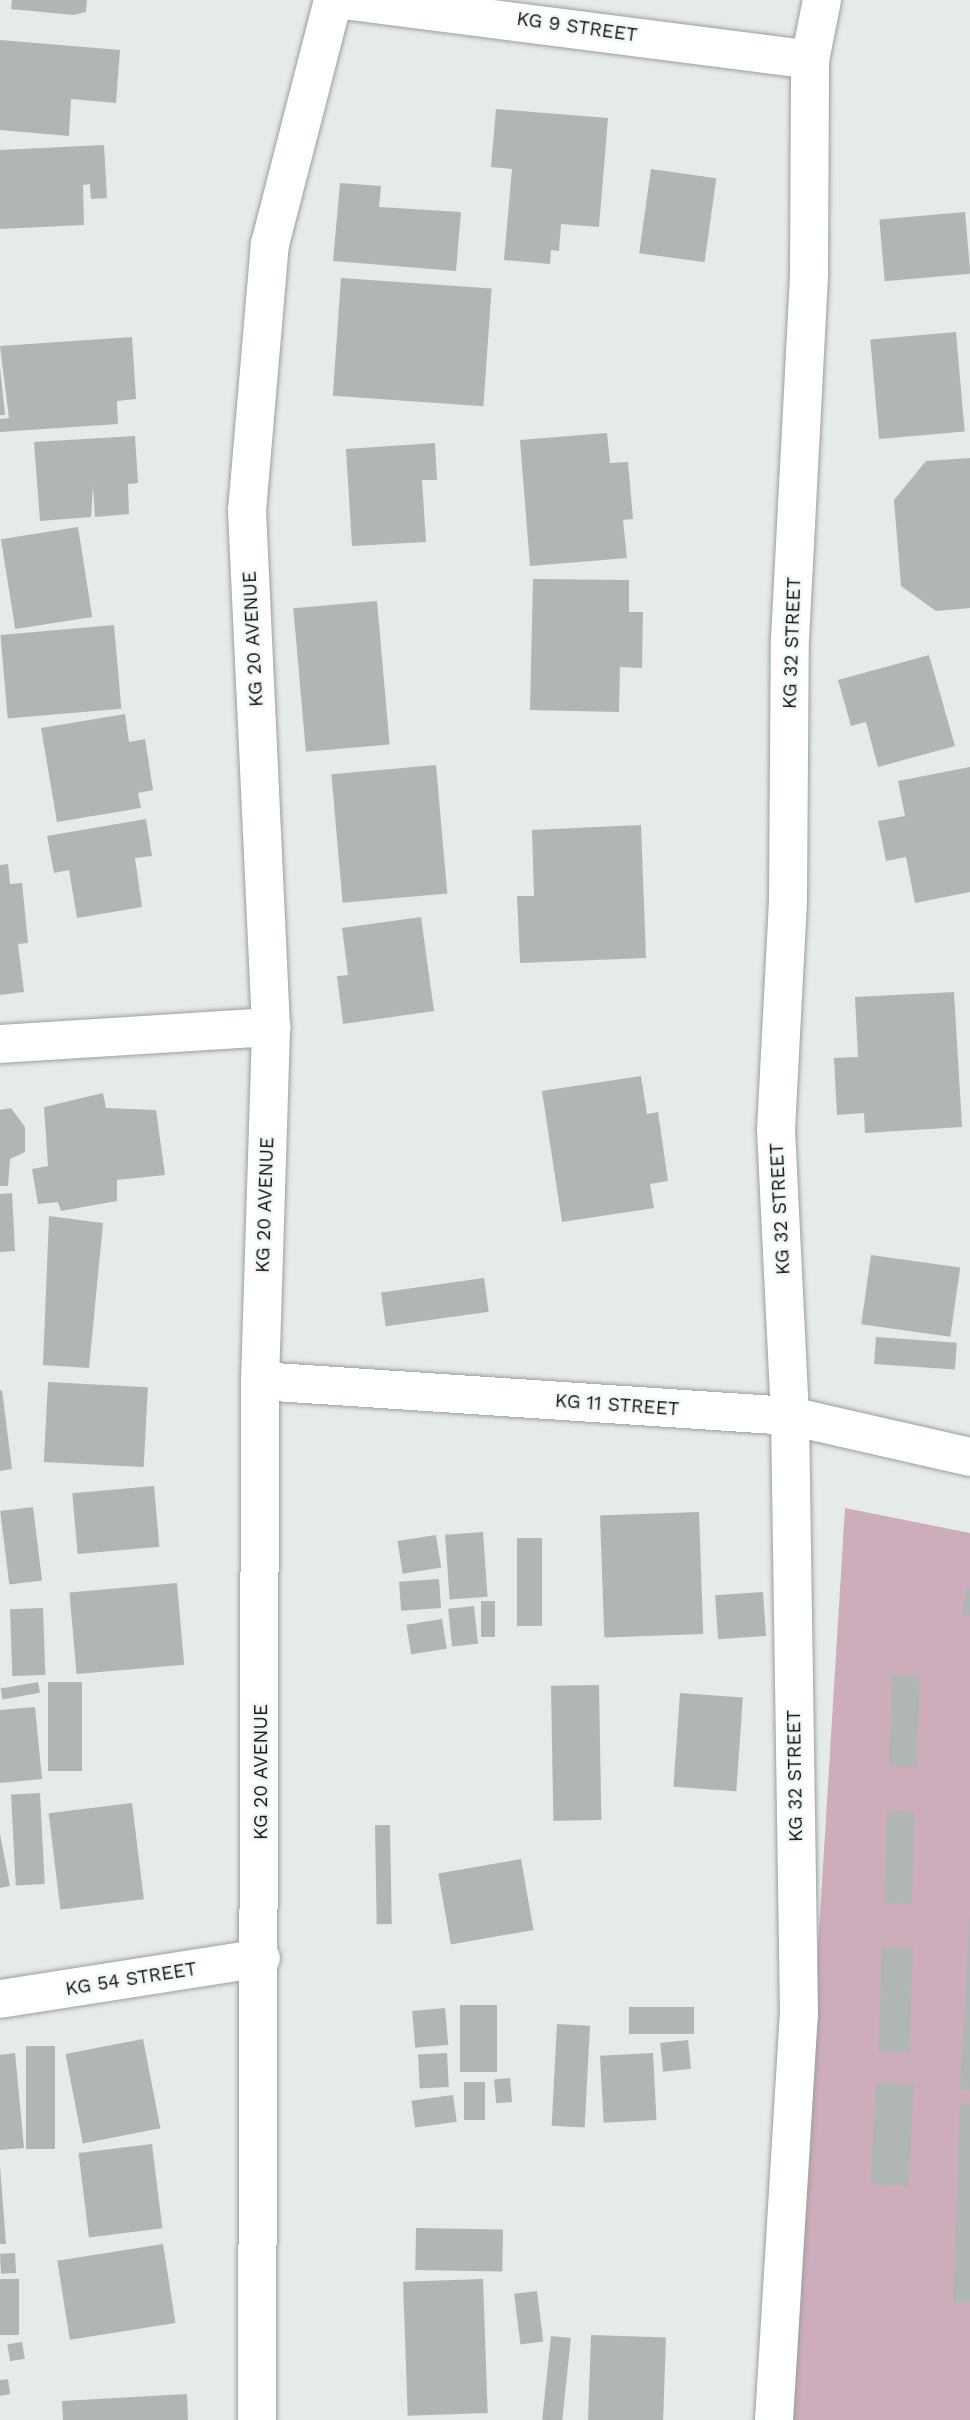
<!DOCTYPE html>
<style>
body{margin:0}
#map{position:relative;width:970px;height:2420px;overflow:hidden;background:#e4ebe8;font-family:"Work Sans",sans-serif}
div>[style]{position:absolute}
.green>*{inset:0;background:#cdacbc}
.building>*{inset:0;background:#b0b6b4;transform-origin:0 0}
.roads{filter:drop-shadow(0 0 2px #9aa09e) drop-shadow(0 0 2px #9aa09e)}
.minor>*{height:38px;margin:-19px;padding:0 19px;transform-origin:19px;border-radius:19px;background:#fff}
span{translate:-50% -50%;white-space:nowrap;text-align:center;line-height:1.15;-webkit-text-stroke:5px #f1f8f5;paint-order:stroke}
.street-label{font-size:19px;color:#121514}
</style>
<div id="map">
<div class="green">
<i style="clip-path:polygon(845px 1508px,970px 1533px,970px 2420px,789px 2420px)"></i>
</div>
<div class="building">
<i style="clip-path:polygon(12px 0,87px 0,86px 12px,73px 15px,11px 9px)"></i>
<i style="clip-path:polygon(0 40px,120px 50px,116px 103px,71px 99px,69px 136px,0 130px)"></i>
<i style="clip-path:polygon(496px 109px,608px 118px,599px 227px,561px 224px,559px 251px,551px 250px,550px 264px,504px 260px,512px 169px,491px 167px)"></i>
<i style="clip-path:polygon(104px 145px,107px 198px,91px 199px,90px 184px,83px 185px,84px 225px,0 229px,0 150px)"></i>
<i style="left:651px;top:169px;width:66px;height:85px;rotate:8deg"></i>
<i style="clip-path:polygon(340px 183px,381px 186px,379px 207px,461px 212px,456px 271px,333px 261px)"></i>
<i style="left:965px;top:212px;width:62px;height:86px;rotate:85deg"></i>
<i style="left:341px;top:278px;width:151px;height:118px;rotate:4deg"></i>
<i style="left:956px;top:332px;width:100px;height:86px;rotate:85deg"></i>
<i style="clip-path:polygon(132px 337px,136px 399px,117px 401px,118px 424px,0 432px,0 419px,9px 418px,0 346px)"></i>
<i style="clip-path:polygon(0 367px,5px 415px,0 415px)"></i>
<i style="clip-path:polygon(607px 433px,610px 463px,628px 462px,633px 519px,623px 520px,627px 558px,530px 566px,520px 440px)"></i>
<i style="clip-path:polygon(135px 436px,138px 483px,128px 484px,129px 514px,95px 517px,93px 486px,91px 517px,40px 521px,34px 442px)"></i>
<i style="clip-path:polygon(435px 443px,437px 480px,422px 480px,426px 542px,352px 546px,346px 449px)"></i>
<i style="clip-path:polygon(970px 458px,970px 608px,936px 611px,901px 586px,894px 500px,926px 461px)"></i>
<i style="left:78px;top:527px;width:91px;height:78px;rotate:81deg"></i>
<i style="clip-path:polygon(533px 579px,629px 580px,629px 612px,643px 612px,642px 668px,620px 667px,619px 712px,530px 710px)"></i>
<i style="left:377px;top:601px;width:144px;height:84px;rotate:85deg"></i>
<i style="left:114px;top:625px;width:84px;height:114px;rotate:85deg"></i>
<i style="clip-path:polygon(929px 655px,955px 746px,878px 767px,866px 722px,851px 726px,838px 680px)"></i>
<i style="clip-path:polygon(125px 714px,129px 742px,145px 739px,153px 790px,138px 793px,141px 808px,57px 822px,41px 728px)"></i>
<i style="left:436px;top:765px;width:129px;height:105px;rotate:85deg"></i>
<i style="clip-path:polygon(970px 767px,970px 892px,915px 903px,906px 857px,886px 861px,878px 821px,905px 816px,898px 781px)"></i>
<i style="clip-path:polygon(146px 819px,152px 856px,135px 858px,142px 907px,77px 918px,69px 870px,54px 873px,47px 836px)"></i>
<i style="clip-path:polygon(641px 825px,646px 958px,520px 963px,517px 896px,534px 896px,532px 830px)"></i>
<i style="clip-path:polygon(8px 864px,10px 884px,22px 883px,28px 943px,18px 944px,24px 992px,0 995px,0 865px)"></i>
<i style="clip-path:polygon(421px 917px,434px 1011px,343px 1024px,337px 976px,348px 975px,342px 928px)"></i>
<i style="clip-path:polygon(954px 992px,962px 1127px,865px 1133px,864px 1113px,837px 1115px,834px 1058px,858px 1057px,855px 997px)"></i>
<i style="clip-path:polygon(641px 1076px,647px 1114px,658px 1112px,668px 1181px,650px 1184px,654px 1208px,562px 1222px,542px 1091px)"></i>
<i style="clip-path:polygon(103px 1093px,106px 1108px,156px 1110px,165px 1175px,117px 1180px,117px 1201px,61px 1211px,58px 1202px,38px 1204px,32px 1169px,48px 1166px,44px 1107px)"></i>
<i style="clip-path:polygon(11px 1108px,25px 1127px,25px 1152px,10px 1159px,8px 1186px,0 1186px,0 1110px)"></i>
<i style="clip-path:polygon(12px 1193px,15px 1251px,0 1252px,0 1194px)"></i>
<i style="clip-path:polygon(49px 1216px,103px 1223px,89px 1368px,43px 1365px)"></i>
<i style="left:871px;top:1255px;width:90px;height:70px;rotate:8deg"></i>
<i style="left:484px;top:1278px;width:34px;height:104px;rotate:82deg"></i>
<i style="left:876px;top:1337px;width:81px;height:27px;rotate:4deg"></i>
<i style="left:48px;top:1382px;width:100px;height:80px;rotate:3deg"></i>
<i style="clip-path:polygon(2px 1390px,12px 1469px,0 1471px,0 1391px)"></i>
<i style="left:154px;top:1486px;width:61px;height:82px;rotate:85deg"></i>
<i style="left:33px;top:1507px;width:74px;height:33px;rotate:83deg"></i>
<i style="left:699px;top:1512px;width:122px;height:99px;rotate:88deg"></i>
<i style="left:483px;top:1532px;width:65px;height:38px;rotate:86deg"></i>
<i style="left:436px;top:1535px;width:33px;height:39px;rotate:81deg"></i>
<i style="left:517px;top:1538px;width:25px;height:88px"></i>
<i style="left:439px;top:1579px;width:29px;height:40px;rotate:86deg"></i>
<i style="left:177px;top:1583px;width:82px;height:108px;rotate:85deg"></i>
<i style="clip-path:polygon(966px 1589px,970px 1589px,970px 1615px,962px 1614px)"></i>
<i style="left:763px;top:1592px;width:44px;height:48px;rotate:86deg"></i>
<i style="left:481px;top:1601px;width:14px;height:36px"></i>
<i style="left:474px;top:1606px;width:38px;height:26px;rotate:84deg"></i>
<i style="left:43px;top:1608px;width:67px;height:33px;rotate:88deg"></i>
<i style="left:442px;top:1619px;width:30px;height:36px;rotate:81deg"></i>
<i style="left:892px;top:1674px;width:28px;height:92px;rotate:2deg"></i>
<i style="left:38px;top:1682px;width:11px;height:38px;rotate:80deg"></i>
<i style="left:48px;top:1682px;width:34px;height:89px"></i>
<i style="left:599px;top:1685px;width:135px;height:48px;rotate:89deg"></i>
<i style="left:680px;top:1693px;width:63px;height:94px;rotate:4deg"></i>
<i style="clip-path:polygon(35px 1707px,42px 1779px,0 1783px,0 1710px)"></i>
<i style="left:40px;top:1793px;width:91px;height:29px;rotate:87deg"></i>
<i style="left:132px;top:1803px;width:97px;height:84px;rotate:83deg"></i>
<i style="left:887px;top:1811px;width:28px;height:92px;rotate:2deg"></i>
<i style="left:390px;top:1825px;width:99px;height:15px;rotate:89deg"></i>
<i style="clip-path:polygon(0 1834px,10px 1886px,0 1888px)"></i>
<i style="left:521px;top:1859px;width:72px;height:84px;rotate:80deg"></i>
<i style="clip-path:polygon(970px 1906px,970px 2090px,960px 2089px)"></i>
<i style="left:882px;top:1947px;width:31px;height:104px;rotate:2deg"></i>
<i style="left:460px;top:2005px;width:37px;height:67px"></i>
<i style="left:629px;top:2007px;width:65px;height:27px"></i>
<i style="left:445px;top:2008px;width:37px;height:33px;rotate:85deg"></i>
<i style="left:557px;top:2024px;width:33px;height:102px;rotate:3deg"></i>
<i style="left:143px;top:2039px;width:91px;height:79px;rotate:79deg"></i>
<i style="left:688px;top:2040px;width:29px;height:28px;rotate:84deg"></i>
<i style="left:26px;top:2046px;width:29px;height:103px"></i>
<i style="clip-path:polygon(15px 2053px,24px 2148px,0 2150px,0 2055px)"></i>
<i style="left:447px;top:2053px;width:34px;height:29px;rotate:87deg"></i>
<i style="left:653px;top:2053px;width:67px;height:53px;rotate:87deg"></i>
<i style="left:510px;top:2078px;width:24px;height:16px;rotate:85deg"></i>
<i style="left:464px;top:2082px;width:21px;height:38px"></i>
<i style="left:876px;top:2082px;width:38px;height:102px;rotate:3deg"></i>
<i style="left:453px;top:2095px;width:27px;height:42px;rotate:82deg"></i>
<i style="clip-path:polygon(960px 2104px,970px 2104px,970px 2302px,953px 2302px)"></i>
<i style="left:152px;top:2144px;width:85px;height:74px;rotate:83deg"></i>
<i style="clip-path:polygon(0 2166px,6px 2244px,0 2244px)"></i>
<i style="left:416px;top:2228px;width:87px;height:42px;rotate:1deg"></i>
<i style="left:163px;top:2244px;width:80px;height:107px;rotate:81deg"></i>
<i style="left:15px;top:2253px;width:20px;height:15px;rotate:87deg"></i>
<i style="left:0;top:2279px;width:19px;height:56px"></i>
<i style="left:483px;top:2279px;width:134px;height:80px;rotate:88deg"></i>
<i style="left:537px;top:2291px;width:51px;height:23px;rotate:83deg"></i>
<i style="left:591px;top:2335px;width:75px;height:85px;rotate:2deg"></i>
<i style="left:551px;top:2336px;width:20px;height:84px;rotate:6deg"></i>
<i style="left:22px;top:2342px;width:17px;height:15px;rotate:80deg"></i>
<i style="clip-path:polygon(8px 2379px,10px 2394px,0 2396px,0 2380px)"></i>
<i style="clip-path:polygon(187px 2394px,188px 2420px,63px 2420px,62px 2401px)"></i>
</div>
<div class="roads">
<div class="minor">
<i style="left:344px;top:0;width:470px;rotate:7.3deg"></i>
<i style="left:0;top:1044px;width:272px;rotate:-3.6deg"></i>
<i style="left:260px;top:1381px;width:531px;rotate:3.78deg"></i>
<i style="left:790px;top:1416px;width:185px;rotate:12.8deg"></i>
<i style="left:0;top:1999px;width:264px;rotate:-8.9deg"></i>
<i style="left:257px;top:2420px;width:1039px;rotate:-89.83deg"></i>
<i style="left:260px;top:1381px;width:354px;rotate:-88.2deg"></i>
<i style="left:271px;top:1027px;width:517px;rotate:-92.66deg"></i>
<i style="left:247px;top:511px;width:268px;rotate:-85.1deg"></i>
<i style="left:270px;top:244px;width:252px;rotate:-75.5deg"></i>
<i style="left:774px;top:2420px;width:406px;rotate:-86.5deg"></i>
<i style="left:799px;top:2015px;width:599px;rotate:-90.86deg"></i>
<i style="left:790px;top:1416px;width:286px;rotate:-92.8deg"></i>
<i style="left:776px;top:1130px;width:231px;rotate:-87deg"></i>
<i style="left:788px;top:899px;width:260px;rotate:-89.6deg"></i>
<i style="left:790px;top:639px;width:368px;rotate:-87deg"></i>
<i style="left:809px;top:271px;width:211px;rotate:-89.7deg"></i>
<i style="left:810px;top:60px;width:61px;rotate:-78.7deg"></i>
</div>
</div>
<div class="street-label">
<span style="left:577px;top:27px;rotate:8deg">KG 9 STREET</span>
<span style="left:253px;top:639px;rotate:-93deg">KG 20 AVENUE</span>
<span style="left:792px;top:643px;rotate:-88deg">KG 32 STREET</span>
<span style="left:265px;top:1205px;rotate:-88deg">KG 20 AVENUE</span>
<span style="left:780px;top:1209px;rotate:-93deg">KG 32 STREET</span>
<span style="left:617px;top:1405px;rotate:4deg">KG 11 STREET</span>
<span style="left:261px;top:1772px;rotate:-90deg">KG 20 AVENUE</span>
<span style="left:795px;top:1776px;rotate:-91deg">KG 32 STREET</span>
<span style="left:131px;top:1979px;rotate:-9deg">KG 54 STREET</span>
</div>
</div>
